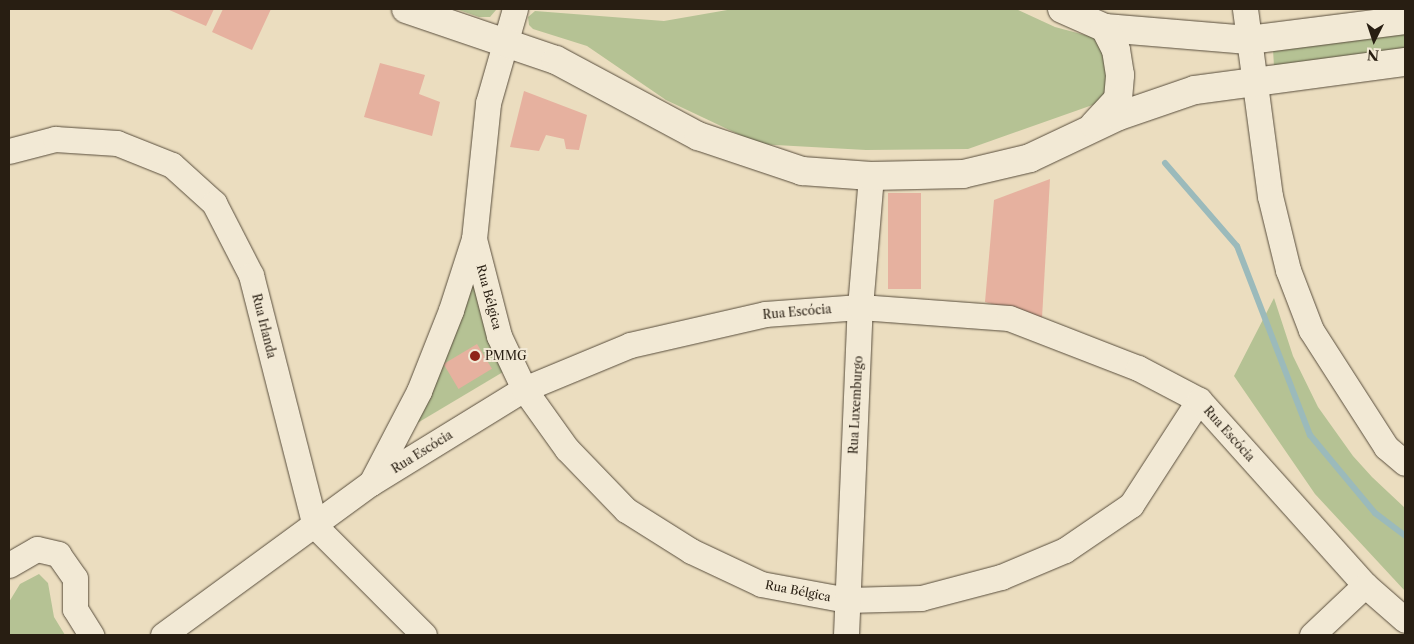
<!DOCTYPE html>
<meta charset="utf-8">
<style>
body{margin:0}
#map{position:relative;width:1414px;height:644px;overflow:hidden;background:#ebddbf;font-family:"Libre Caslon Text",serif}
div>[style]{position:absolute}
.green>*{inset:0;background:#b5c294}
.stream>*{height:6px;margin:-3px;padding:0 3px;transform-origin:3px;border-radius:3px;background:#9bbabb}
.building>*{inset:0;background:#e6b19f;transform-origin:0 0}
.roads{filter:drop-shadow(0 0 1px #594e3d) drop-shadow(0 0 1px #594e3d)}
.street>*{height:25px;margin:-12.5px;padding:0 12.5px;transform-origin:12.5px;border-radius:12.5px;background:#f2e9d5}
.secondary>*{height:28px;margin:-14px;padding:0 14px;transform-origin:14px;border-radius:14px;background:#f2e9d5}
.dots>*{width:14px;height:14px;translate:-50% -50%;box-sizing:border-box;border:2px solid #f2e9d5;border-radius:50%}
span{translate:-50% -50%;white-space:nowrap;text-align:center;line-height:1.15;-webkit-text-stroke:4px #f2e9d5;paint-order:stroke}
.street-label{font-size:12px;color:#281e12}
.poi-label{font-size:12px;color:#281e12}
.left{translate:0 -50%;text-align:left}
.frame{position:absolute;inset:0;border:10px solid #281e12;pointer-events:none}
.north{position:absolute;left:1349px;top:15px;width:50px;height:50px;-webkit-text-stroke:4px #f2e9d5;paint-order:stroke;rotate:184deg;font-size:14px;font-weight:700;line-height:20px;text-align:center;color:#281e12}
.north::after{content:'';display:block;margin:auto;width:18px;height:22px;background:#281e12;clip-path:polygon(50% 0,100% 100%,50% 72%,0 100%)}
</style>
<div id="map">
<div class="green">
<i style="clip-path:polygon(456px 9px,496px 9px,496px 10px,490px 17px,479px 17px)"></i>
<i style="clip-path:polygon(733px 9px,1016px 9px,1055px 27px,1096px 38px,1106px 57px,1110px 80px,1101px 102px,968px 149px,866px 150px,759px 144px,666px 100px,587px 46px,533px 29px,529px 25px,528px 17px,535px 11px,664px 21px)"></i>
<i style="clip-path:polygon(1405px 29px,1405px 51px,1274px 67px,1273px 49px)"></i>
<i style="clip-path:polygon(472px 279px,503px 372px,409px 428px)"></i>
<i style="clip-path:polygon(1274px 298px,1293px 356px,1318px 407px,1353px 456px,1372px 477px,1405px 508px,1405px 591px,1315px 494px,1234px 376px)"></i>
<i style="clip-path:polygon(39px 574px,48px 583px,54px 617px,65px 635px,9px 635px,9px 602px,20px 584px)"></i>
</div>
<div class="stream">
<i style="left:1165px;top:163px;width:110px;rotate:49.1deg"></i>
<i style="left:1237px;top:246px;width:203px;rotate:68.9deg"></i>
<i style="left:1310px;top:435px;width:102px;rotate:50.2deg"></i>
<i style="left:1375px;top:513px;width:38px;rotate:37deg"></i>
</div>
<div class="building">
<i style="clip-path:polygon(167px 9px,214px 9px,206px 26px)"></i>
<i style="clip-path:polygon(223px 9px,271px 9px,252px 50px,212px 32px)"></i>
<i style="clip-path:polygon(380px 63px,425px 75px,419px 94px,440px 102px,432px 136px,364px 117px)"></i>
<i style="clip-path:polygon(524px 91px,587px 115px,579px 150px,566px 149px,564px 139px,546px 135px,539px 151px,510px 147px)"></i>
<i style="clip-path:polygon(1050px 179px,1042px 318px,985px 302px,994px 200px)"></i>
<i style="left:888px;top:193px;width:33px;height:96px"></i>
<i style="left:477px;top:344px;width:29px;height:39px;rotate:59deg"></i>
</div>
<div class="roads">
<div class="street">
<i style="left:1245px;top:9px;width:189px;rotate:82.4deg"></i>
<i style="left:1270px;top:196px;width:76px;rotate:76.3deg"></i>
<i style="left:1288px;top:270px;width:64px;rotate:69deg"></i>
<i style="left:1311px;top:330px;width:139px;rotate:57.3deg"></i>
<i style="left:1386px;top:447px;width:25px;rotate:40deg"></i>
<i style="left:9px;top:151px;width:48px;rotate:-14.6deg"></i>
<i style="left:55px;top:139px;width:62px;rotate:3.7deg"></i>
<i style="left:117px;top:143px;width:59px;rotate:21.8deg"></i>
<i style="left:172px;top:165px;width:57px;rotate:42.1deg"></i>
<i style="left:214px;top:203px;width:81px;rotate:62.8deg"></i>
<i style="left:251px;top:275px;width:259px;rotate:75.7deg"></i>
<i style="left:315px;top:526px;width:154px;rotate:45deg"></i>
<i style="left:474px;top:239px;width:100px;rotate:75.5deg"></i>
<i style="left:499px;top:336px;width:59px;rotate:64.7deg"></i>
<i style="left:524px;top:389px;width:74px;rotate:54.4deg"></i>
<i style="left:567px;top:449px;width:85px;rotate:46deg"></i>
<i style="left:626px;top:510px;width:77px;rotate:32.2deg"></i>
<i style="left:691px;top:551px;width:77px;rotate:25.2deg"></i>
<i style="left:761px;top:584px;width:87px;rotate:10.5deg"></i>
<i style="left:847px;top:600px;width:74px;rotate:-1.5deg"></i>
<i style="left:921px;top:598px;width:83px;rotate:-14.7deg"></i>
<i style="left:1001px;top:577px;width:69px;rotate:-22.9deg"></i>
<i style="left:1065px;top:550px;width:80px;rotate:-34.3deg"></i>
<i style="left:1131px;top:505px;width:125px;rotate:-57.1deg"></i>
<i style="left:371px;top:483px;width:104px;rotate:-62.4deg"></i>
<i style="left:419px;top:391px;width:87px;rotate:-68.4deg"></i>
<i style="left:451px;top:310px;width:75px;rotate:-72.1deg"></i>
<i style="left:474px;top:239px;width:137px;rotate:-84.1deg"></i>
<i style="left:488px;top:103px;width:98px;rotate:-74deg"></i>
<i style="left:9px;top:565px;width:32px;rotate:-30deg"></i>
<i style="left:37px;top:549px;width:22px;rotate:13deg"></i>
<i style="left:58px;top:554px;width:29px;rotate:55deg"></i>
<i style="left:75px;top:578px;width:31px;rotate:90deg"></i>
<i style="left:75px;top:609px;width:31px;rotate:58deg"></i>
<i style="left:163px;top:635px;width:258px;rotate:-36.2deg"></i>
<i style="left:371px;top:483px;width:180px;rotate:-31.6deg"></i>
<i style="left:524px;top:389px;width:115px;rotate:-22.5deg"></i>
<i style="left:630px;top:345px;width:139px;rotate:-12.9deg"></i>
<i style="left:765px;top:314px;width:95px;rotate:-4.2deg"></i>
<i style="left:860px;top:307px;width:149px;rotate:4.2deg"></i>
<i style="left:1009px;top:318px;width:138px;rotate:21.2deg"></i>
<i style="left:1138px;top:368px;width:69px;rotate:27.7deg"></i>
<i style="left:1199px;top:400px;width:249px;rotate:48.1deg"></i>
<i style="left:1365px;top:585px;width:53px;rotate:41.2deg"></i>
<i style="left:846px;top:635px;width:328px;rotate:-87.6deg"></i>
<i style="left:860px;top:307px;width:131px;rotate:-85.2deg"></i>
<i style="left:1312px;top:635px;width:73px;rotate:-43.3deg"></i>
</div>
<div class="secondary">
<i style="left:406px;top:9px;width:158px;rotate:18.8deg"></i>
<i style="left:556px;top:60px;width:161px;rotate:28.2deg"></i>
<i style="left:698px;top:136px;width:110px;rotate:18.6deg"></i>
<i style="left:802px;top:171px;width:69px;rotate:4.1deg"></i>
<i style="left:871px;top:176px;width:92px;rotate:-1.2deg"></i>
<i style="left:963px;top:174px;width:69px;rotate:-13.4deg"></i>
<i style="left:1030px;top:158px;width:98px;rotate:-25.3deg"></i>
<i style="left:1119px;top:116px;width:80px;rotate:-18.9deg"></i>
<i style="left:1195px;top:90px;width:212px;rotate:-7.6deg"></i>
<i style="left:1062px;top:9px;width:47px;rotate:23.8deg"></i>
<i style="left:1105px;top:28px;width:144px;rotate:4.8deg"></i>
<i style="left:1249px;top:40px;width:157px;rotate:-7.3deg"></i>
<i style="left:1094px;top:125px;width:35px;rotate:-47deg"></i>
<i style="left:1118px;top:99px;width:24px;rotate:-85deg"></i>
<i style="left:1120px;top:75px;width:25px;rotate:-99deg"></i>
<i style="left:1116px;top:50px;width:25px;rotate:-117deg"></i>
</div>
</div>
<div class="dots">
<i style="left:475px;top:356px;background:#8f2418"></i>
</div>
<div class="street-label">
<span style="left:489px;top:297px;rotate:75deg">Rua Bélgica</span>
<span style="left:797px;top:312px;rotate:-5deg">Rua Escócia</span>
<span style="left:264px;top:326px;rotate:76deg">Rua Irlanda</span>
<span style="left:856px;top:405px;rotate:-87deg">Rua Luxemburgo</span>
<span style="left:1229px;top:434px;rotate:48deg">Rua Escócia</span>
<span style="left:422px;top:452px;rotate:-32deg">Rua Escócia</span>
<span style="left:798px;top:591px;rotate:11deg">Rua Bélgica</span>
</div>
<div class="poi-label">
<span class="left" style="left:485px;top:356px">PMMG</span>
</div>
<div class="frame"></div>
<div class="north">N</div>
</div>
